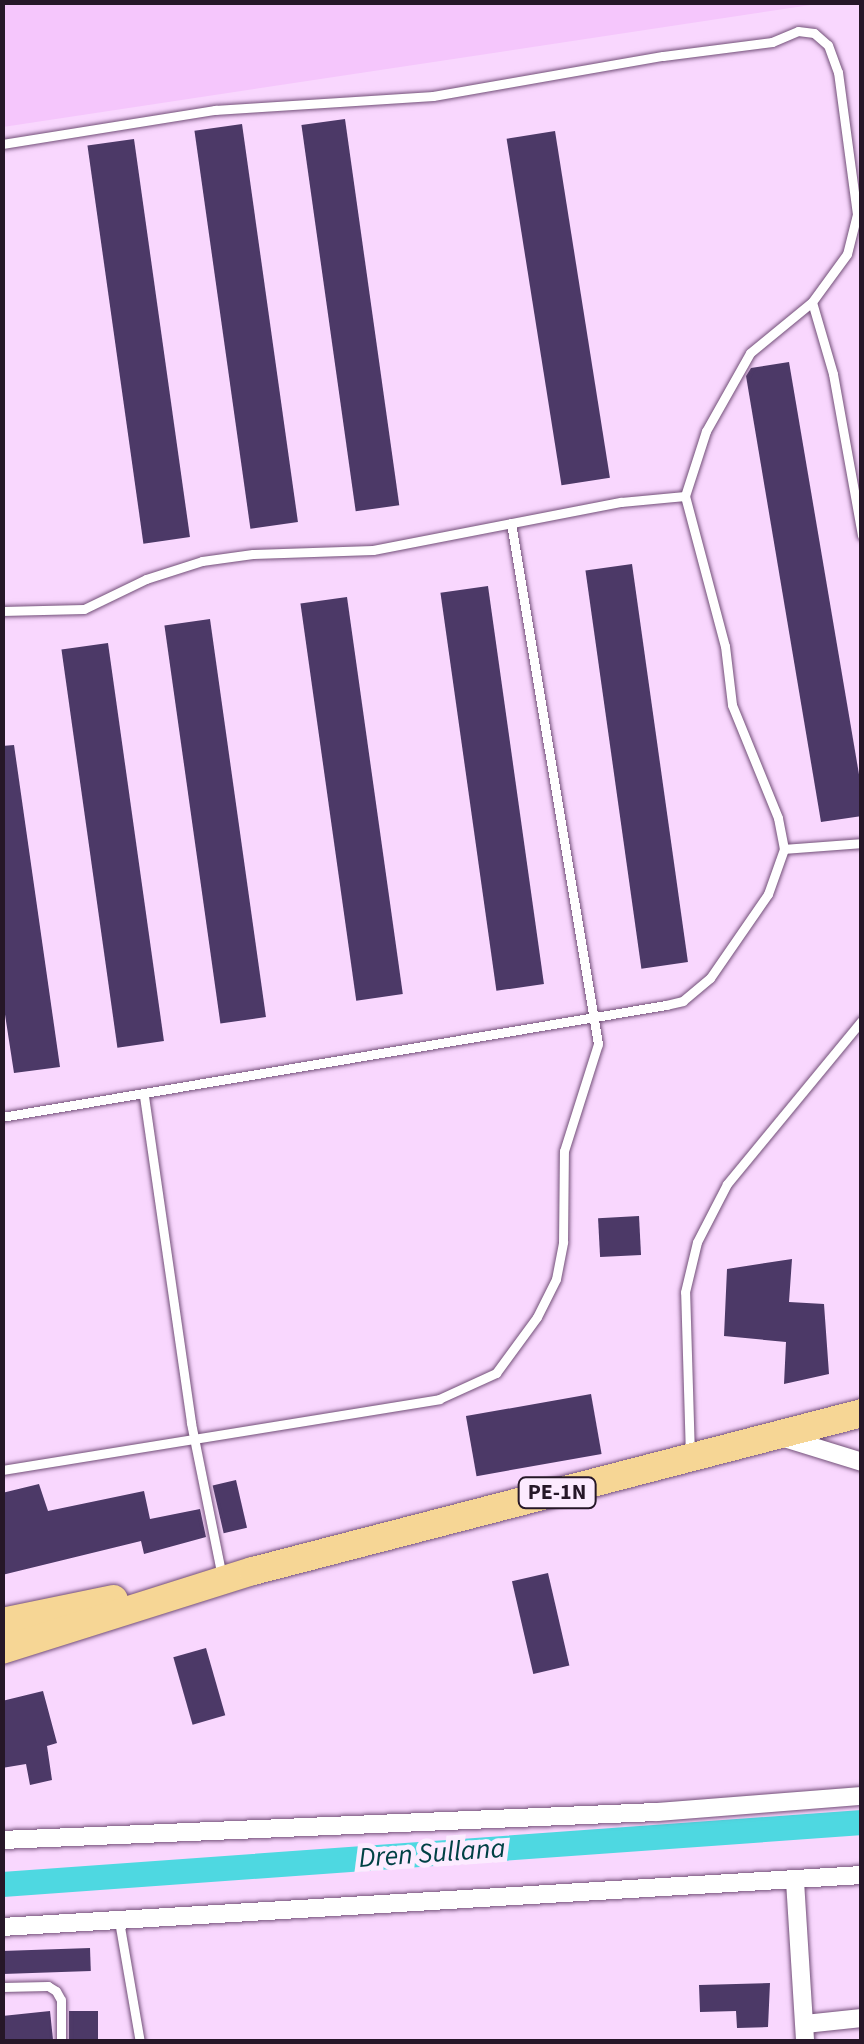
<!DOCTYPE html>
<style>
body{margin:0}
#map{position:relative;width:864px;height:2044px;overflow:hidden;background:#f9d7fe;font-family:"Source Sans 3",sans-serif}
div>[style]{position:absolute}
.built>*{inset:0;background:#f5c6fc}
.canal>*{height:25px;margin:-12.5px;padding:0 12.5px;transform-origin:12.5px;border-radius:12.5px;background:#4ed8e1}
.building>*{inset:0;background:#4c3967;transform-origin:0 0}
.roads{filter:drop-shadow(0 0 2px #724f78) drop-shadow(0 0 2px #724f78)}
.service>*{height:9px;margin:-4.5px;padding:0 4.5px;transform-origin:4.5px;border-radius:4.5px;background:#fff}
.minor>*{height:18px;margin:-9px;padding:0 9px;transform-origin:9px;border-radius:9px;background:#fff}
.primary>*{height:28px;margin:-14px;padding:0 14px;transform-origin:14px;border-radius:14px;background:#f6d695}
span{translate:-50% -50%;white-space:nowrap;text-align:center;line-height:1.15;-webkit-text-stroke:10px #fcebff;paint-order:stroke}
.shield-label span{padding:2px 8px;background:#fcebff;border:2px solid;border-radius:8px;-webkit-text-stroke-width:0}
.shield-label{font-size:22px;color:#261728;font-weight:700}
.water-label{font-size:28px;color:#004145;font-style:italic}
.frame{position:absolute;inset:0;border:5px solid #261728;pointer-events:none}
</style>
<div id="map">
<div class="built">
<i style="clip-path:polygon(3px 2px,824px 2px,824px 3px,3px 127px)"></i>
</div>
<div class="canal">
<i style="left:2px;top:1884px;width:862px;rotate:-4.12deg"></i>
</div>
<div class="building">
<i style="left:345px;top:119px;width:390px;height:44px;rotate:82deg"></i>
<i style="left:242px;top:124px;width:402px;height:48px;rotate:82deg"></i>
<i style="left:555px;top:131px;width:351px;height:49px;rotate:81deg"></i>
<i style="left:134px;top:139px;width:402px;height:47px;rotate:82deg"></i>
<i style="clip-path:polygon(789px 362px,862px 792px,862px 816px,821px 822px,746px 376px,751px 368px)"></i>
<i style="left:632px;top:564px;width:402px;height:47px;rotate:82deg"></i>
<i style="left:488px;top:586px;width:402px;height:48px;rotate:82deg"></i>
<i style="left:347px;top:597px;width:401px;height:47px;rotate:82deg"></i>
<i style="left:210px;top:619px;width:402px;height:46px;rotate:82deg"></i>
<i style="left:108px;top:643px;width:402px;height:47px;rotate:82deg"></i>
<i style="clip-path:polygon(14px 745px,60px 1067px,14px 1073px,2px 995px,2px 746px)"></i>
<i style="left:639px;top:1216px;width:39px;height:41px;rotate:87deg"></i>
<i style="clip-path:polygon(792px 1259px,789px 1302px,824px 1304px,829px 1374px,784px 1384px,786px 1342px,724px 1336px,727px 1269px)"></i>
<i style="left:591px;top:1394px;width:61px;height:127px;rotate:80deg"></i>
<i style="left:236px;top:1480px;width:49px;height:24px;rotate:77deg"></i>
<i style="clip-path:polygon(39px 1484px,48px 1511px,144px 1491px,150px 1519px,200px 1509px,206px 1537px,144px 1554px,141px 1541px,2px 1575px,2px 1493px)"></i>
<i style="left:548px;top:1573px;width:95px;height:37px;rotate:77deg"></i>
<i style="left:206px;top:1648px;width:70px;height:34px;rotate:74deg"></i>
<i style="clip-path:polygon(43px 1691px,57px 1743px,47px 1746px,52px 1780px,30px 1785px,26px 1764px,2px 1768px,2px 1701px)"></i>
<i style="left:90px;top:1948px;width:23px;height:88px;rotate:88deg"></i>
<i style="clip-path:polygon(770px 1983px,768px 2027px,737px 2028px,736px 2011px,700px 2012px,699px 1985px)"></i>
<i style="left:50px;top:2011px;width:31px;height:48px;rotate:84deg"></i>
<i style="left:98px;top:2011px;width:31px;height:29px;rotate:90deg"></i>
</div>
<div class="roads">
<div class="service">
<i style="left:2px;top:144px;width:216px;rotate:-9.1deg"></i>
<i style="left:215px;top:110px;width:218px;rotate:-3.7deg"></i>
<i style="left:433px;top:96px;width:233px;rotate:-9.9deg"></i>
<i style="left:663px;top:56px;width:110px;rotate:-7.3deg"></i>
<i style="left:772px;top:42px;width:28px;rotate:-23deg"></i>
<i style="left:798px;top:31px;width:16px;rotate:7deg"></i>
<i style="left:814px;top:33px;width:18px;rotate:41deg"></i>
<i style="left:828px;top:45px;width:29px;rotate:70deg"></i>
<i style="left:838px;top:72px;width:143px;rotate:82.4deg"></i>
<i style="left:857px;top:214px;width:41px;rotate:104deg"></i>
<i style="left:847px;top:254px;width:59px;rotate:126.1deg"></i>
<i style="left:812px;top:302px;width:80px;rotate:140.6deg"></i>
<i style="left:750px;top:353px;width:90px;rotate:119.4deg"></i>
<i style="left:706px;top:431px;width:68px;rotate:107.9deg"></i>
<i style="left:685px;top:496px;width:155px;rotate:75.1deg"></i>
<i style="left:725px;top:646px;width:59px;rotate:83.2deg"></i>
<i style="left:732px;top:705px;width:122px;rotate:67.8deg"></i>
<i style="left:778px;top:818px;width:32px;rotate:79deg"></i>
<i style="left:784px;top:849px;width:48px;rotate:109.6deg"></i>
<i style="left:768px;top:894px;width:102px;rotate:124.6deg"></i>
<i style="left:710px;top:978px;width:35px;rotate:140deg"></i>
<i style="left:683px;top:1001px;width:17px;rotate:167deg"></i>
<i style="left:666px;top:1005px;width:673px;rotate:170.43deg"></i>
<i style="left:812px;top:302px;width:75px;rotate:73.7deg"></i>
<i style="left:833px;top:374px;width:164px;rotate:79.8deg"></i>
<i style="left:2px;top:611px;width:82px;rotate:-1.4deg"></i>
<i style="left:84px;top:609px;width:69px;rotate:-25.8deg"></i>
<i style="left:146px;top:579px;width:59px;rotate:-17.8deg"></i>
<i style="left:202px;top:561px;width:51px;rotate:-7.8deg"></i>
<i style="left:253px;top:554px;width:120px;rotate:-1.9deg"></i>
<i style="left:373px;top:550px;width:253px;rotate:-11deg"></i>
<i style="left:621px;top:502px;width:64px;rotate:-5.4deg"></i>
<i style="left:784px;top:849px;width:78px;rotate:-4.4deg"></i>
<i style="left:144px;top:1096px;width:330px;rotate:81.8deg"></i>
<i style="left:191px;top:1423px;width:157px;rotate:78.6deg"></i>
<i style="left:690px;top:1456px;width:164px;rotate:-91.7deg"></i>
<i style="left:685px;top:1292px;width:51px;rotate:-76.5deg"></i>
<i style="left:697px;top:1242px;width:65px;rotate:-62.7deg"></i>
<i style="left:727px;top:1184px;width:212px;rotate:-50.5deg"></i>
<i style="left:2px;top:1470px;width:443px;rotate:-9.2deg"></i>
<i style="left:439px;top:1399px;width:63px;rotate:-24.5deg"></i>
<i style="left:496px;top:1373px;width:69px;rotate:-53.8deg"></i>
<i style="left:537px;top:1317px;width:42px;rotate:-63.4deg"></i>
<i style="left:556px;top:1279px;width:38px;rotate:-79deg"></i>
<i style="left:563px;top:1242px;width:91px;rotate:-89.4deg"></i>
<i style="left:564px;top:1151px;width:112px;rotate:-72.4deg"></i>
<i style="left:598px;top:1044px;width:528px;rotate:-99.48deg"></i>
<i style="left:119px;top:1921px;width:123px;rotate:80.2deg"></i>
<i style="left:2px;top:1987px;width:46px;rotate:-1.2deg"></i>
<i style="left:48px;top:1986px;width:9px;rotate:32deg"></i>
<i style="left:56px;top:1991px;width:10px;rotate:61deg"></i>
<i style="left:61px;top:2000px;width:42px;rotate:90deg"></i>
</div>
<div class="minor">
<i style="left:778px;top:1436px;width:88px;rotate:17.2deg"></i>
<i style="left:2px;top:1840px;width:656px;rotate:-2.45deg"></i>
<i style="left:657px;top:1812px;width:206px;rotate:-4.5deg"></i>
<i style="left:795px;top:1881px;width:161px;rotate:86.4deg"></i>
<i style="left:2px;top:1927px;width:862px;rotate:-3.46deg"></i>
<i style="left:805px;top:2024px;width:57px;rotate:-6deg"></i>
</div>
<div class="primary">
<i style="left:2px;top:1622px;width:114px;rotate:-11.6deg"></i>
<i style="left:2px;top:1650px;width:263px;rotate:-17.5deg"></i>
<i style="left:253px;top:1571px;width:629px;rotate:-14.54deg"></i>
</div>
</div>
<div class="shield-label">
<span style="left:557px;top:1493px">PE-1N</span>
</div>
<div class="water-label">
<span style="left:432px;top:1853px;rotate:-4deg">Dren Sullana</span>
</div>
<div class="frame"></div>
</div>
